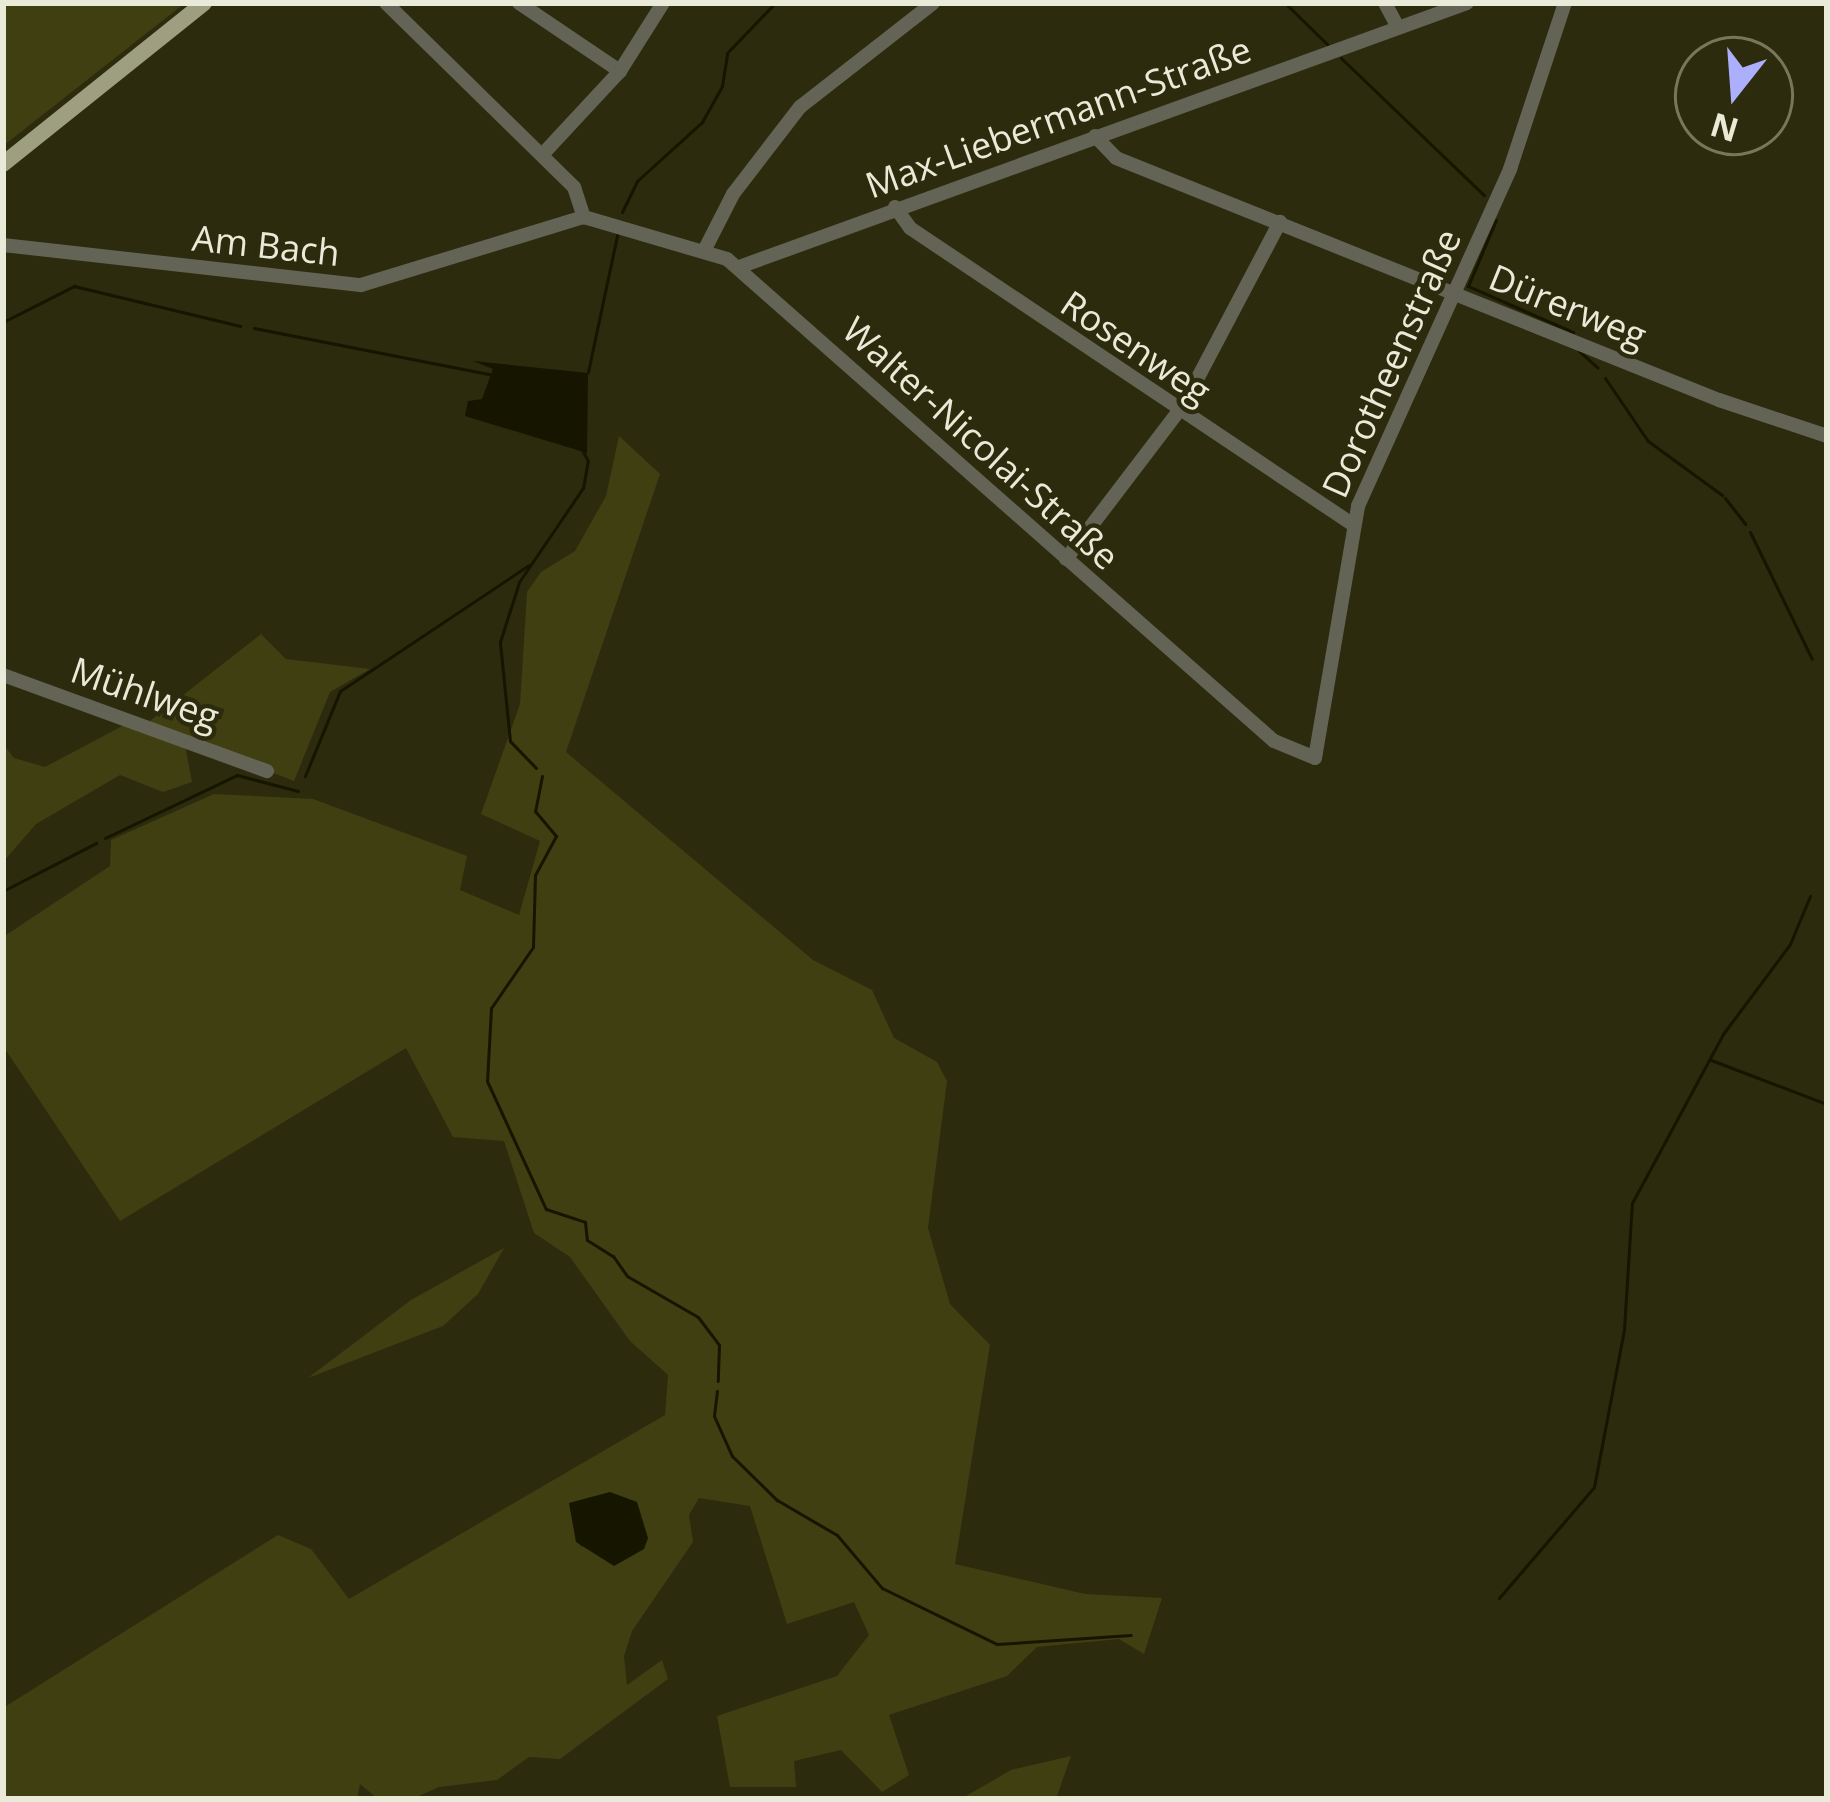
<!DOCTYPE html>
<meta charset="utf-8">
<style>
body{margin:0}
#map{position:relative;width:1830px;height:1802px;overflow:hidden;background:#2c2b0d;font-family:"Open Sans",sans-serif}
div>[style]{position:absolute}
.green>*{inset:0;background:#403f11}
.water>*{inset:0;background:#161500}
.stream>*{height:3px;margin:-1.5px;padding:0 1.5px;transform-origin:1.5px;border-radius:1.5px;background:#161500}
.minor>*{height:14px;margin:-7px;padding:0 7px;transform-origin:7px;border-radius:7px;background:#646456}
.major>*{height:16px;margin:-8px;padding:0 8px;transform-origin:8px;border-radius:8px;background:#9e9e81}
span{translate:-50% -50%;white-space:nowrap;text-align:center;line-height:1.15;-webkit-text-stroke:9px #2c2b0d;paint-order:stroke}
.street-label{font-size:36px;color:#eaead8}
.frame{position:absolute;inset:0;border:6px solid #eaead8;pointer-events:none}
.north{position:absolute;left:1674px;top:36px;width:120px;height:120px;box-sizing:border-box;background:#2c2b0d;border:3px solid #78775e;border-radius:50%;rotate:197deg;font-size:33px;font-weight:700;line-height:48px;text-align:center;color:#eaead8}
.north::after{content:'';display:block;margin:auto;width:42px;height:54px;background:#acaffb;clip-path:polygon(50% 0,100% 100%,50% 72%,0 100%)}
</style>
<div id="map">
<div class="green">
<i style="clip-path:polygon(3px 3px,185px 3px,3px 146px)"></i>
<i style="clip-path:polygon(evenodd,619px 436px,660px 474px,566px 752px,813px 960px,872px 990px,894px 1038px,937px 1062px,947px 1081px,928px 1228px,950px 1304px,990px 1345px,955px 1564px,1085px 1594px,1162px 1598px,1144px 1654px,1119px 1639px,1037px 1647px,1007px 1676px,889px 1715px,909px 1775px,882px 1792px,841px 1750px,794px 1761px,796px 1787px,730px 1787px,717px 1716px,837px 1676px,869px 1635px,854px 1602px,787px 1624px,750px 1506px,699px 1498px,689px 1515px,693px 1542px,632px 1631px,624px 1656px,627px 1685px,662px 1660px,668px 1679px,560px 1759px,529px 1757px,497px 1780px,439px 1787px,412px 1799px,378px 1799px,360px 1784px,357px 1799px,3px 1799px,3px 1708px,278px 1535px,311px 1549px,349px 1599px,665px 1415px,668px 1375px,630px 1341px,570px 1257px,534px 1233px,504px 1141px,453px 1137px,406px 1048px,120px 1221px,3px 1046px,3px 937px,110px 866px,111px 840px,214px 794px,313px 799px,467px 856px,460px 890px,519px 915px,540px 841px,481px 814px,520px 704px,527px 592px,541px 572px,575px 551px,606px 496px,619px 436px,575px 1518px,644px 1548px,631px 1555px,580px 1546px,575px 1518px)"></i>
<i style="clip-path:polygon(261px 634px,286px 659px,370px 669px,330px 692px,294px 781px,146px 724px)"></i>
<i style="clip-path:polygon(126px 724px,185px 745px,192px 782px,163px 792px,120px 775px,36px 824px,3px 862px,3px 744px,14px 758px,45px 767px)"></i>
<i style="clip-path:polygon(504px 1248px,478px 1294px,443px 1326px,308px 1378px,411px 1300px)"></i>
<i style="clip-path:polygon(1071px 1756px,1056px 1799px,961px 1799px,1011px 1770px)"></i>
</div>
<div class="water">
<i style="clip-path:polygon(473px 361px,588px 373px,587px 453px,465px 416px,468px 401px,482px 399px,493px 369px)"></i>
<i style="clip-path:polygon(610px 1492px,637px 1502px,648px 1538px,644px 1549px,614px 1566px,576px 1542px,569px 1503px)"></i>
</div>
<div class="stream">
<i style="left:1285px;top:3px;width:59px;rotate:44.3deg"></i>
<i style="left:1341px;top:58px;width:198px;rotate:43.8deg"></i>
<i style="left:622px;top:212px;width:34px;rotate:-64deg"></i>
<i style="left:637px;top:181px;width:88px;rotate:-42.2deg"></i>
<i style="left:702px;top:122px;width:41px;rotate:-60.9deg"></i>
<i style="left:722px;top:86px;width:33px;rotate:-81deg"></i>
<i style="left:727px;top:53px;width:69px;rotate:-46.2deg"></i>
<i style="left:1496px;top:220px;width:72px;rotate:113deg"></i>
<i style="left:1468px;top:286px;width:115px;rotate:23.7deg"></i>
<i style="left:3px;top:322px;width:80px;rotate:-26.9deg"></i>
<i style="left:74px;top:286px;width:171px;rotate:13.5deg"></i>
<i style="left:254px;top:328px;width:244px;rotate:11.1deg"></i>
<i style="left:1579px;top:351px;width:25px;rotate:42deg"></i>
<i style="left:588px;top:372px;width:140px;rotate:-78deg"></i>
<i style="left:1605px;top:378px;width:76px;rotate:55.7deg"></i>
<i style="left:1648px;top:441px;width:92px;rotate:36.1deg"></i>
<i style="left:1725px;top:498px;width:33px;rotate:52deg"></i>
<i style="left:1750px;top:532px;width:141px;rotate:64deg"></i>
<i style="left:536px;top:768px;width:37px;rotate:-134deg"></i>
<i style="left:510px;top:741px;width:100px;rotate:-95.8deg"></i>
<i style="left:500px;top:642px;width:63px;rotate:-72.4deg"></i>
<i style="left:519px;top:582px;width:114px;rotate:-55.8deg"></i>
<i style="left:583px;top:488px;width:27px;rotate:-80deg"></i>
<i style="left:588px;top:461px;width:15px;rotate:-118deg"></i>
<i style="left:305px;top:776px;width:92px;rotate:-67.6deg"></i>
<i style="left:340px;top:691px;width:227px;rotate:-33.7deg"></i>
<i style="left:542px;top:776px;width:36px;rotate:101deg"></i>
<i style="left:535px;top:811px;width:33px;rotate:50deg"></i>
<i style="left:556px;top:836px;width:44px;rotate:118.3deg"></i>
<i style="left:535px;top:875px;width:72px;rotate:91.6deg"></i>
<i style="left:533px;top:947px;width:74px;rotate:124.5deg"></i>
<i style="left:491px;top:1008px;width:73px;rotate:93.1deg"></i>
<i style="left:487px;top:1081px;width:141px;rotate:65.3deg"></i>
<i style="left:546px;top:1209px;width:41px;rotate:18.4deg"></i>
<i style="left:585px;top:1222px;width:18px;rotate:84deg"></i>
<i style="left:587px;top:1240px;width:31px;rotate:32deg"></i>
<i style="left:613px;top:1256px;width:24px;rotate:55deg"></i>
<i style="left:627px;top:1276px;width:82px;rotate:30deg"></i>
<i style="left:698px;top:1317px;width:35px;rotate:53deg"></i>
<i style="left:719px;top:1345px;width:36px;rotate:92deg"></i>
<i style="left:105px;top:838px;width:146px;rotate:-25.5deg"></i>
<i style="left:237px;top:775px;width:63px;rotate:14.7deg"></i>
<i style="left:3px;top:891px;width:105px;rotate:-27.3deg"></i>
<i style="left:1711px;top:1060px;width:124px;rotate:20.8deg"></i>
<i style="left:717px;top:1391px;width:25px;rotate:97deg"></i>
<i style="left:714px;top:1416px;width:44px;rotate:65.8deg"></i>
<i style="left:732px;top:1456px;width:63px;rotate:44.4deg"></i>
<i style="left:777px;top:1500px;width:69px;rotate:30.3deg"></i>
<i style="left:837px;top:1535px;width:70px;rotate:49.7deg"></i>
<i style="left:882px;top:1588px;width:128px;rotate:26deg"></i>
<i style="left:997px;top:1644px;width:134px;rotate:-3.8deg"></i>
<i style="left:1499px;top:1598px;width:146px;rotate:-49.4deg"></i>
<i style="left:1594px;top:1487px;width:161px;rotate:-79.2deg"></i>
<i style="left:1624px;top:1329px;width:126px;rotate:-86.4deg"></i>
<i style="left:1632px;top:1203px;width:192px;rotate:-61.7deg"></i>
<i style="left:1723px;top:1034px;width:112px;rotate:-53.3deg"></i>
<i style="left:1790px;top:944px;width:52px;rotate:-67.4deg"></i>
</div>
<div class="minor">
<i style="left:386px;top:3px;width:263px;rotate:44.4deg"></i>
<i style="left:574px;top:187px;width:32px;rotate:72deg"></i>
<i style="left:519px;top:3px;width:122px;rotate:34deg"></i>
<i style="left:1385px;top:3px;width:27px;rotate:62deg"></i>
<i style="left:1095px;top:136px;width:30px;rotate:46deg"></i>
<i style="left:1116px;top:158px;width:650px;rotate:21.87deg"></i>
<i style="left:1719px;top:400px;width:114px;rotate:18.4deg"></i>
<i style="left:542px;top:155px;width:115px;rotate:-47.1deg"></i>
<i style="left:620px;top:71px;width:80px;rotate:-57.7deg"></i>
<i style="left:895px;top:207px;width:26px;rotate:54deg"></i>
<i style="left:910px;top:228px;width:532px;rotate:33.81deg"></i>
<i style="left:3px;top:245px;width:360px;rotate:6.4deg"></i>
<i style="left:361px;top:285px;width:233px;rotate:-17deg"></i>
<i style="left:584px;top:217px;width:149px;rotate:16.4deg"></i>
<i style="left:727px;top:259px;width:729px;rotate:41.39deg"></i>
<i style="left:1274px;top:741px;width:44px;rotate:22.5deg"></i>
<i style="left:1315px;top:758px;width:256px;rotate:-80.3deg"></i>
<i style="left:1358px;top:506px;width:370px;rotate:-65.7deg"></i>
<i style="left:1510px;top:169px;width:175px;rotate:-71.7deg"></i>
<i style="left:704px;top:251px;width:64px;rotate:-63deg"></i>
<i style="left:733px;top:194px;width:110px;rotate:-52.4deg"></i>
<i style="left:800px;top:107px;width:169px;rotate:-38deg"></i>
<i style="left:739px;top:267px;width:774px;rotate:-19.93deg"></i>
<i style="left:1066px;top:559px;width:195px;rotate:-52.7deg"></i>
<i style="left:1184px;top:404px;width:206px;rotate:-62.2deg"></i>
<i style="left:3px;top:675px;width:281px;rotate:20deg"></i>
</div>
<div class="major">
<i style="left:3px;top:164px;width:258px;rotate:-38.7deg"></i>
</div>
<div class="street-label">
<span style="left:1058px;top:117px;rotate:-20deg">Max-Liebermann-Straße</span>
<span style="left:266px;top:245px;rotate:6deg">Am Bach</span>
<span style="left:1568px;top:306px;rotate:22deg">Dürerweg</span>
<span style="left:1136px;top:347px;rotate:34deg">Rosenweg</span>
<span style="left:1391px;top:363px;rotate:-66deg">Dorotheenstraße</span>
<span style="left:981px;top:443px;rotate:42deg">Walter-Nicolai-Straße</span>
<span style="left:145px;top:693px;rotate:19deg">Mühlweg</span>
</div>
<div class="frame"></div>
<div class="north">N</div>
</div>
